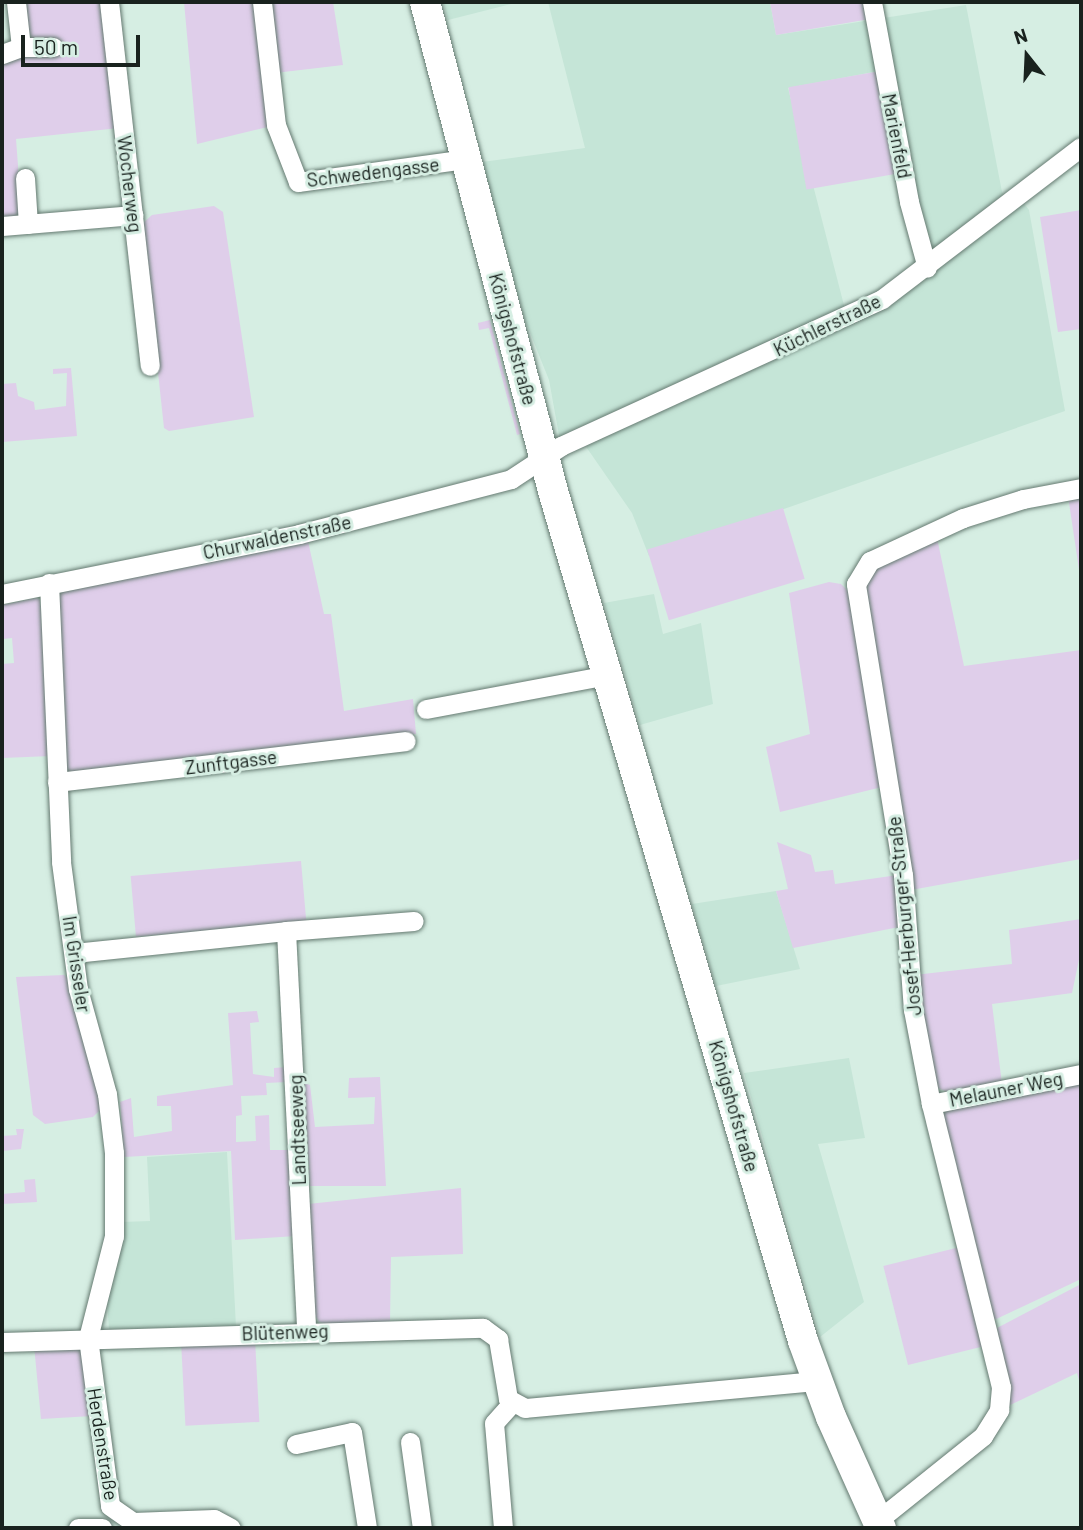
<!DOCTYPE html>
<meta charset="utf-8">
<style>
body{margin:0}
#map{position:relative;width:1083px;height:1530px;overflow:hidden;background:#d6eee3;font-family:Barlow,sans-serif}
div>[style]{position:absolute}
.built>*{inset:0;background:#c5e5d7}
.green>*{inset:0;background:#dfceea;transform-origin:0 0}
.roads{filter:drop-shadow(0 0 2px #647970) drop-shadow(0 0 2px #647970)}
.street>*{height:19px;margin:-9.5px;padding:0 9.5px;transform-origin:9.5px;border-radius:9.5px;background:#fff}
.primary>*{height:30px;margin:-15px;padding:0 15px;transform-origin:15px;border-radius:15px;background:#fff}
span{translate:-50% -50%;white-space:nowrap;text-align:center;line-height:1.15;-webkit-text-stroke:6px #d6eee3;paint-order:stroke}
.street-label{font-size:19px;color:#19221e}
.frame{position:absolute;inset:0;border:4px solid #19221e;pointer-events:none}
.north{position:absolute;left:992px;top:21px;width:70px;height:70px;-webkit-text-stroke:5px #d6eee3;paint-order:stroke;rotate:342deg;font-size:19px;font-weight:700;line-height:28px;text-align:center;color:#19221e}
.north::after{content:'';display:block;margin:auto;width:24px;height:32px;background:#19221e;clip-path:polygon(50% 0,100% 100%,50% 72%,0 100%)}
.scale{position:absolute;left:21px;top:35px;width:119px;height:32px;box-sizing:border-box;border:4px solid #19221e;border-top:0;padding-left:9px;font-size:21px;line-height:24px;white-space:nowrap;color:#19221e;-webkit-text-stroke:5px #d6eee3;paint-order:stroke}
</style>
<div id="map">
<div class="built">
<i style="clip-path:polygon(443px 2px,519px 2px,448px 20px)"></i>
<i style="clip-path:polygon(evenodd,548px 2px,770px 2px,776px 35px,966px 5px,1002px 192px,1008px 199px,1016px 193px,1029px 210px,1065px 411px,649px 556px,632px 513px,580px 438px,561px 446px,549px 380px,525px 320px,482px 162px,585px 148px,548px 2px,884px 70px,927px 268px,847px 317px,788px 88px,884px 70px)"></i>
<i style="clip-path:polygon(654px 594px,663px 634px,701px 623px,713px 704px,640px 725px,604px 603px)"></i>
<i style="clip-path:polygon(776px 891px,800px 969px,716px 986px,692px 904px)"></i>
<i style="clip-path:polygon(849px 1058px,865px 1138px,818px 1144px,864px 1302px,820px 1337px,744px 1073px)"></i>
<i style="clip-path:polygon(227px 1152px,236px 1327px,109px 1330px,106px 1283px,122px 1222px,150px 1221px,147px 1157px)"></i>
</div>
<div class="green">
<i style="clip-path:polygon(21px 2px,104px 2px,119px 128px,16px 139px,22px 219px,2px 221px,2px 59px,31px 38px)"></i>
<i style="clip-path:polygon(184px 2px,256px 2px,272px 126px,197px 144px)"></i>
<i style="clip-path:polygon(271px 2px,333px 2px,343px 65px,275px 73px)"></i>
<i style="clip-path:polygon(770px 2px,867px 2px,870px 19px,776px 35px)"></i>
<i style="left:880px;top:71px;width:104px;height:93px;rotate:80deg"></i>
<i style="clip-path:polygon(214px 206px,223px 212px,254px 417px,169px 431px,164px 428px,142px 224px,152px 215px)"></i>
<i style="clip-path:polygon(1081px 210px,1081px 329px,1058px 332px,1040px 217px)"></i>
<i style="clip-path:polygon(490px 320px,520px 434px,517px 435px,489px 328px,479px 330px,478px 323px)"></i>
<i style="clip-path:polygon(71px 368px,77px 436px,2px 442px,2px 384px,16px 383px,18px 396px,34px 402px,35px 410px,66px 406px,67px 373px,53px 374px,53px 369px)"></i>
<i style="clip-path:polygon(1081px 493px,1081px 583px,1068px 496px)"></i>
<i style="left:783px;top:508px;width:74px;height:142px;rotate:73deg"></i>
<i style="clip-path:polygon(937px 538px,964px 666px,1081px 650px,1081px 859px,911px 890px,865px 585px,876px 567px)"></i>
<i style="clip-path:polygon(308px 541px,324px 614px,331px 614px,344px 711px,413px 699px,416px 734px,64px 774px,56px 600px,59px 591px)"></i>
<i style="clip-path:polygon(829px 582px,841px 584px,849px 592px,882px 787px,780px 812px,766px 747px,810px 734px,789px 593px)"></i>
<i style="clip-path:polygon(36px 598px,40px 600px,51px 756px,2px 758px,2px 664px,14px 663px,12px 638px,3px 639px,2px 605px)"></i>
<i style="clip-path:polygon(777px 842px,811px 855px,815px 872px,833px 870px,835px 884px,898px 875px,899px 927px,793px 948px,776px 891px,788px 889px)"></i>
<i style="left:301px;top:861px;width:61px;height:171px;rotate:85deg"></i>
<i style="clip-path:polygon(1081px 919px,1081px 950px,1072px 993px,992px 1004px,1002px 1084px,949px 1093px,936px 1087px,914px 975px,1012px 964px,1009px 930px)"></i>
<i style="clip-path:polygon(64px 975px,70px 980px,103px 1107px,93px 1117px,45px 1124px,33px 1115px,16px 977px)"></i>
<i style="clip-path:polygon(257px 1011px,259px 1022px,250px 1023px,253px 1074px,274px 1077px,274px 1068px,286px 1067px,287px 1082px,266px 1083px,267px 1095px,241px 1096px,242px 1115px,236px 1116px,236px 1142px,256px 1141px,255px 1116px,269px 1115px,270px 1150px,292px 1150px,296px 1236px,235px 1240px,231px 1151px,124px 1157px,120px 1102px,131px 1098px,134px 1137px,172px 1131px,171px 1106px,157px 1106px,157px 1096px,233px 1085px,228px 1013px)"></i>
<i style="clip-path:polygon(380px 1077px,386px 1186px,310px 1186px,304px 1083px,310px 1085px,315px 1127px,374px 1124px,375px 1097px,348px 1098px,349px 1078px)"></i>
<i style="clip-path:polygon(1081px 1081px,1081px 1279px,992px 1321px,942px 1117px,945px 1111px)"></i>
<i style="clip-path:polygon(16px 1129px,24px 1129px,21px 1149px,2px 1151px,2px 1136px,17px 1135px)"></i>
<i style="clip-path:polygon(35px 1179px,37px 1202px,2px 1204px,2px 1194px,25px 1192px,24px 1180px)"></i>
<i style="clip-path:polygon(461px 1188px,463px 1254px,391px 1257px,390px 1322px,329px 1325px,319px 1322px,315px 1315px,308px 1204px)"></i>
<i style="left:960px;top:1247px;width:102px;height:79px;rotate:76deg"></i>
<i style="clip-path:polygon(1081px 1284px,1081px 1388px,1077px 1373px,1006px 1407px,997px 1328px)"></i>
<i style="left:255px;top:1339px;width:83px;height:74px;rotate:87deg"></i>
<i style="clip-path:polygon(34px 1345px,82px 1347px,92px 1416px,41px 1419px)"></i>
</div>
<div class="roads">
<div class="street">
<i style="left:16px;top:2px;width:45px;rotate:83.7deg"></i>
<i style="left:109px;top:2px;width:366px;rotate:83.6deg"></i>
<i style="left:262px;top:2px;width:124px;rotate:83.5deg"></i>
<i style="left:276px;top:125px;width:61px;rotate:68.9deg"></i>
<i style="left:298px;top:182px;width:170px;rotate:-7.8deg"></i>
<i style="left:872px;top:2px;width:203px;rotate:79.5deg"></i>
<i style="left:909px;top:202px;width:68px;rotate:74.7deg"></i>
<i style="left:2px;top:54px;width:20px;rotate:-20deg"></i>
<i style="left:21px;top:47px;width:32px"></i>
<i style="left:25px;top:178px;width:46px;rotate:86.3deg"></i>
<i style="left:2px;top:226px;width:132px;rotate:-4.8deg"></i>
<i style="left:49px;top:583px;width:279px;rotate:87.5deg"></i>
<i style="left:61px;top:862px;width:128px;rotate:82.4deg"></i>
<i style="left:78px;top:989px;width:109px;rotate:74.6deg"></i>
<i style="left:107px;top:1094px;width:59px;rotate:83.2deg"></i>
<i style="left:114px;top:1153px;width:83px;rotate:90deg"></i>
<i style="left:114px;top:1236px;width:105px;rotate:104.3deg"></i>
<i style="left:88px;top:1338px;width:169px;rotate:82.5deg"></i>
<i style="left:110px;top:1506px;width:28px;rotate:35deg"></i>
<i style="left:133px;top:1522px;width:81px;rotate:-2.1deg"></i>
<i style="left:214px;top:1519px;width:19px;rotate:28deg"></i>
<i style="left:2px;top:594px;width:303px;rotate:-11.4deg"></i>
<i style="left:299px;top:534px;width:219px;rotate:-14.5deg"></i>
<i style="left:511px;top:479px;width:60px;rotate:-33.4deg"></i>
<i style="left:561px;top:446px;width:353px;rotate:-24.6deg"></i>
<i style="left:882px;top:299px;width:250px;rotate:-37.4deg"></i>
<i style="left:426px;top:709px;width:185px;rotate:-10.6deg"></i>
<i style="left:57px;top:782px;width:351px;rotate:-6.7deg"></i>
<i style="left:286px;top:931px;width:128px;rotate:-4.5deg"></i>
<i style="left:74px;top:953px;width:213px;rotate:-5.9deg"></i>
<i style="left:286px;top:931px;width:400px;rotate:87.1deg"></i>
<i style="left:931px;top:1104px;width:153px;rotate:-11.3deg"></i>
<i style="left:2px;top:1342px;width:481px;rotate:-1.7deg"></i>
<i style="left:483px;top:1328px;width:19px;rotate:36deg"></i>
<i style="left:498px;top:1339px;width:61px;rotate:80.5deg"></i>
<i style="left:508px;top:1399px;width:19px;rotate:28deg"></i>
<i style="left:525px;top:1408px;width:293px;rotate:-5.3deg"></i>
<i style="left:410px;top:1442px;width:87px;rotate:82.1deg"></i>
<i style="left:296px;top:1444px;width:57px;rotate:-12.1deg"></i>
<i style="left:352px;top:1432px;width:97px;rotate:81.1deg"></i>
<i style="left:877px;top:1521px;width:136px;rotate:-38.7deg"></i>
<i style="left:983px;top:1436px;width:31px;rotate:-58deg"></i>
<i style="left:999px;top:1410px;width:23px;rotate:-85deg"></i>
<i style="left:1001px;top:1387px;width:292px;rotate:-103.9deg"></i>
<i style="left:931px;top:1104px;width:96px;rotate:-100.8deg"></i>
<i style="left:913px;top:1010px;width:135px;rotate:-94.2deg"></i>
<i style="left:903px;top:875px;width:295px;rotate:-99.2deg"></i>
<i style="left:856px;top:584px;width:27px;rotate:-59deg"></i>
<i style="left:870px;top:561px;width:102px;rotate:-24.8deg"></i>
<i style="left:963px;top:518px;width:63px;rotate:-17.6deg"></i>
<i style="left:1023px;top:499px;width:59px;rotate:-10.7deg"></i>
<i style="left:78px;top:1528px;width:24px"></i>
<i style="left:503px;top:1528px;width:105px;rotate:-94.9deg"></i>
<i style="left:494px;top:1423px;width:25px;rotate:-48deg"></i>
</div>
<div class="primary">
<i style="left:425px;top:2px;width:505px;rotate:75.33deg"></i>
<i style="left:553px;top:491px;width:886px;rotate:73.61deg"></i>
<i style="left:803px;top:1341px;width:81px;rotate:69.8deg"></i>
<i style="left:831px;top:1417px;width:122px;rotate:65.8deg"></i>
</div>
</div>
<div class="street-label">
<span style="left:897px;top:136px;rotate:79deg">Marienfeld</span>
<span style="left:373px;top:172px;rotate:-7deg">Schwedengasse</span>
<span style="left:130px;top:184px;rotate:83deg">Wocherweg</span>
<span style="left:827px;top:325px;rotate:-26deg">Küchlerstraße</span>
<span style="left:513px;top:339px;rotate:75deg">Königshofstraße</span>
<span style="left:277px;top:537px;rotate:-12deg">Churwaldenstraße</span>
<span style="left:231px;top:762px;rotate:-7deg">Zunftgasse</span>
<span style="left:904px;top:916px;rotate:-96deg">Josef-Herburger-Straße</span>
<span style="left:77px;top:964px;rotate:81deg">Im Grisseler</span>
<span style="left:1006px;top:1089px;rotate:-11deg">Melauner Weg</span>
<span style="left:734px;top:1106px;rotate:74deg">Königshofstraße</span>
<span style="left:297px;top:1130px;rotate:-92deg">Landtseeweg</span>
<span style="left:285px;top:1332px;rotate:-2deg">Blütenweg</span>
<span style="left:103px;top:1444px;rotate:81deg">Herdenstraße</span>
</div>
<div class="frame"></div>
<div class="north">N</div>
<div class="scale">50 m</div>
</div>
